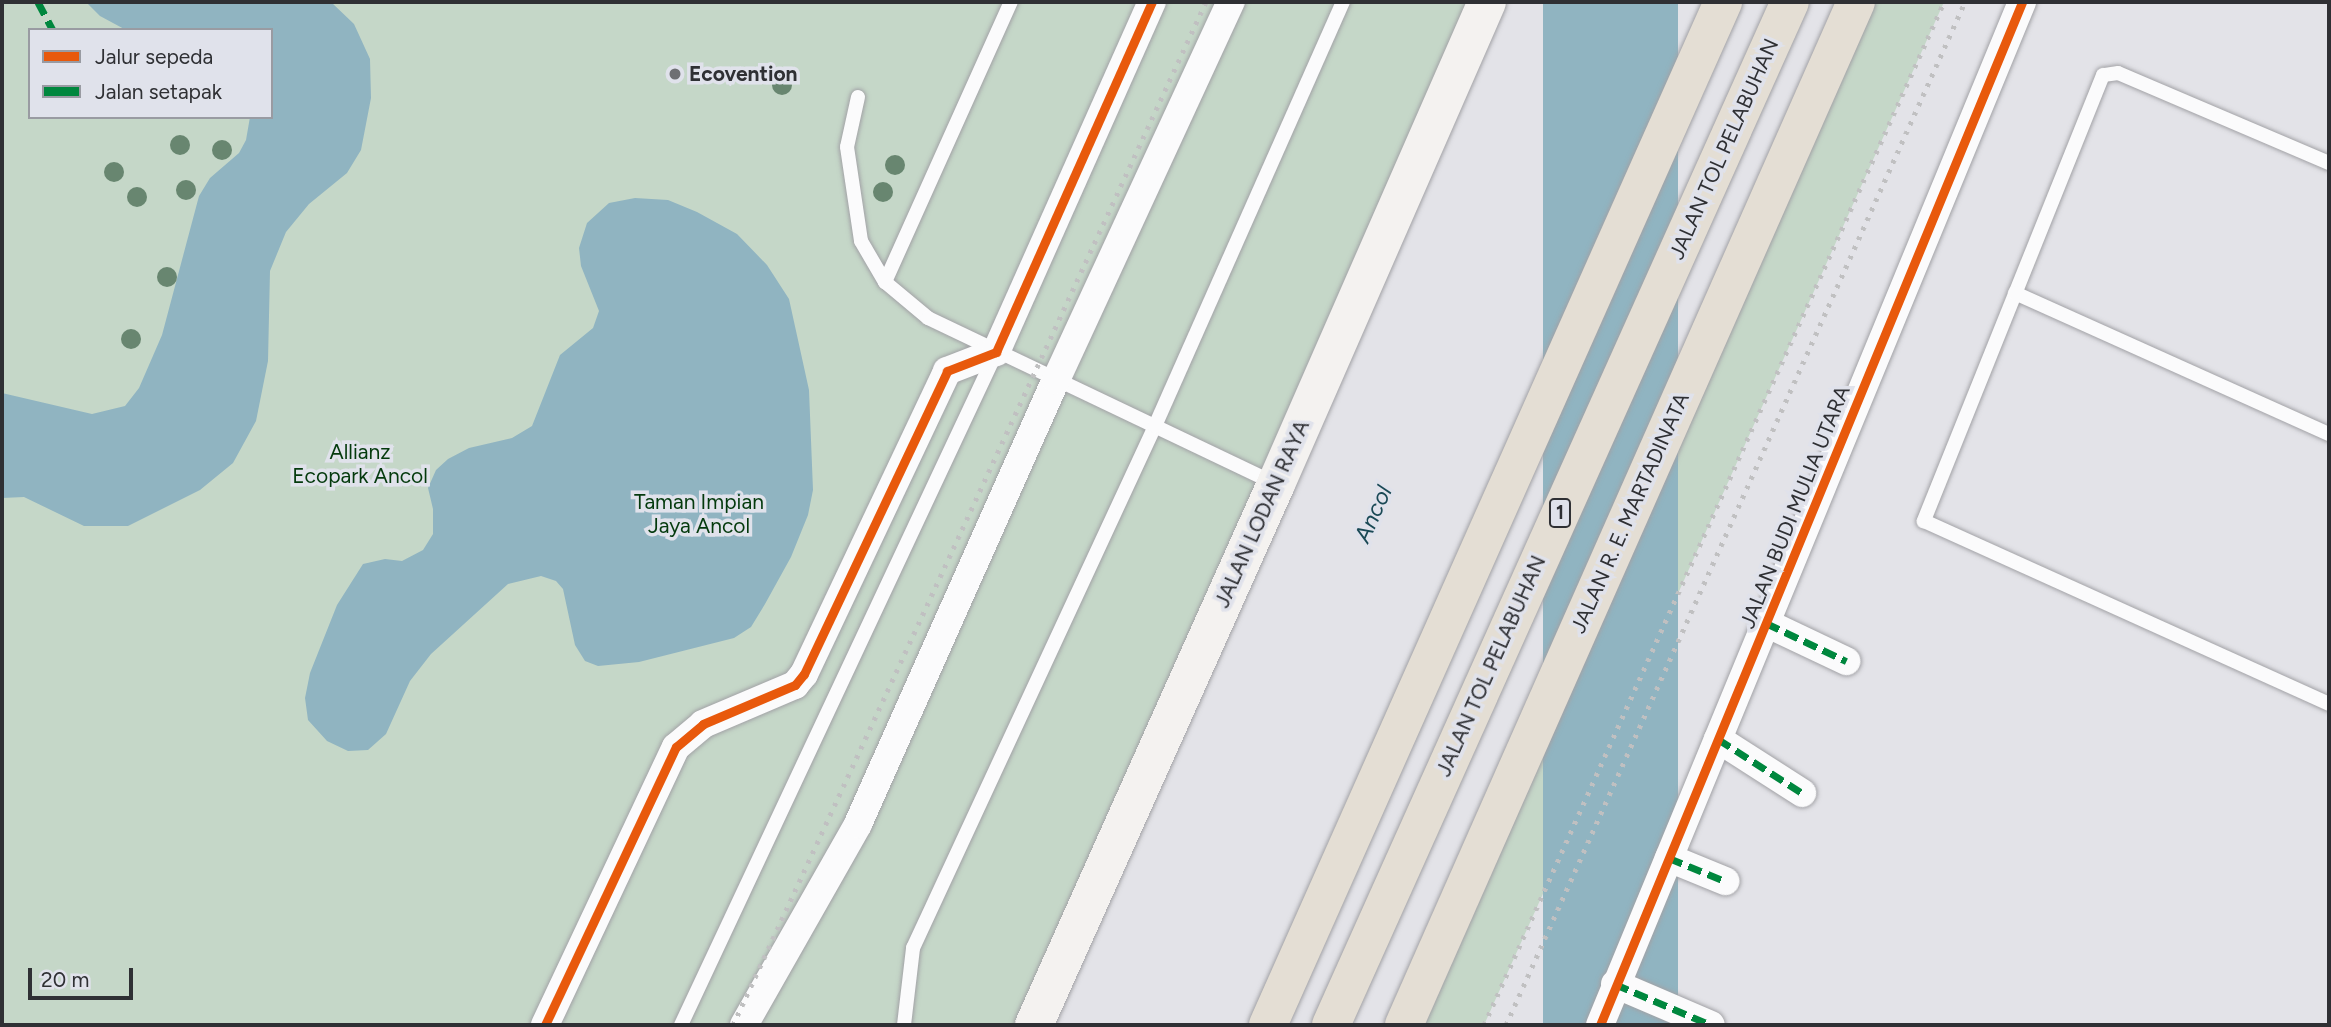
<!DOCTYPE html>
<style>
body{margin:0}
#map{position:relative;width:2331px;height:1027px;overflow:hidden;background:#e3e3e8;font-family:Figtree,sans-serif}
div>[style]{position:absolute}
.green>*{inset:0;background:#c5d7c8}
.water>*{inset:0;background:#90b4c1;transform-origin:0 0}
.roads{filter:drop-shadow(0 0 2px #a2a2a6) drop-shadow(0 0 2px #a2a2a6)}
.lane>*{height:14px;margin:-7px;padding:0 7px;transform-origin:7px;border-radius:7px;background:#fbfbfc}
.street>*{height:28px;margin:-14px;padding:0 14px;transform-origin:14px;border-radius:14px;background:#fbfbfc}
.secondary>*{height:38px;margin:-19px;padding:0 19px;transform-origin:19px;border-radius:19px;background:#f4f2f0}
.highway>*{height:38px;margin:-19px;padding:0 19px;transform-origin:19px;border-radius:19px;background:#e4ded4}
.rail>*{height:5px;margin-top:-2.5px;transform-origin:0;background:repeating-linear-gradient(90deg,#c0c0c1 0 3.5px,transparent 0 10.5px)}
.quiet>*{height:7px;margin-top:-3.5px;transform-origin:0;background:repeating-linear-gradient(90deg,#00873e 0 14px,transparent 0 21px)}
.cycleway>*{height:9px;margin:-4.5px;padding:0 4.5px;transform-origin:4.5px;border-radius:4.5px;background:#e8590c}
.trees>*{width:20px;height:20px;margin:-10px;border-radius:50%;background:#688670}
.dots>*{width:19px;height:19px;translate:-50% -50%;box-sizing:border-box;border:4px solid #e0e2eb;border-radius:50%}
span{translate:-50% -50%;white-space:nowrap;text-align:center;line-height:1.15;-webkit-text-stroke:7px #e0e2eb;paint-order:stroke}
.shield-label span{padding:2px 5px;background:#e0e2eb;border:2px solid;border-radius:5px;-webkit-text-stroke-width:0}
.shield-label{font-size:19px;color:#2f3034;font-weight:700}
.poi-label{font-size:21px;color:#2f3034;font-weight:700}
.left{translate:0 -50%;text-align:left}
.street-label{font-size:21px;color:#2f3034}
.park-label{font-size:21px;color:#043a0d}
.water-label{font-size:23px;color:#1a4955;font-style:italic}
.frame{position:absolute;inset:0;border:4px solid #2f3034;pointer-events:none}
.legend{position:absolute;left:28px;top:28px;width:245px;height:91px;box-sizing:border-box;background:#e0e2eb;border:2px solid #999ba2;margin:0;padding:9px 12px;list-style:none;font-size:21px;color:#2f3034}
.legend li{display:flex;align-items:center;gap:14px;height:35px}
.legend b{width:35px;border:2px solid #999ba2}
.scale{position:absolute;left:28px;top:968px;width:105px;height:32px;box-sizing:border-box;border:4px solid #2f3034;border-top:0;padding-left:9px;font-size:21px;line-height:24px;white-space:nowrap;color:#2f3034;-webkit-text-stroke:5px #e0e2eb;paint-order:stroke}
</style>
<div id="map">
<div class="green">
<i style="clip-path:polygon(evenodd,2px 2px,1487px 2px,1033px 1025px,2px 1025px,2px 2px,30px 30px,271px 30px,271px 117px,30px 117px,30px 30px)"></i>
<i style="clip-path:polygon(1856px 2px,1944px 2px,1484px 1025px,1404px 1025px)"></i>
</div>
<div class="water">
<i style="clip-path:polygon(86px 2px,331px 2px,354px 24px,370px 59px,371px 98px,361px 150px,347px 173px,309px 204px,286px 232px,270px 271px,268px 361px,256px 421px,233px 463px,200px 490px,128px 526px,84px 526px,24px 497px,2px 498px,2px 393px,92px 414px,125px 406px,139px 388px,162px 335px,199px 196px,210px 178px,239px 153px,246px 140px,250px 117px,271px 117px,271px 30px,126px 30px,100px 16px)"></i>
<i style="left:1543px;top:2px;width:135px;height:1116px"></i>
<i style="clip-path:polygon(635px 198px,668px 200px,697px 212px,737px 234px,767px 265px,789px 299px,809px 390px,813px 490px,808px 515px,791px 557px,765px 604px,751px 627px,734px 638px,639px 662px,598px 666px,585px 661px,575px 645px,563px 589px,556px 581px,541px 576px,508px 584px,431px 654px,410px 681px,386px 734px,368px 750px,348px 751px,327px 741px,308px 720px,305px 698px,310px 673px,337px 605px,363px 564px,385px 559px,402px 561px,423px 550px,433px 534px,433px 509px,428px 488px,436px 470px,448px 459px,469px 448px,512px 438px,532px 426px,560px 355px,593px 328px,599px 311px,581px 266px,579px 248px,587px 223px,609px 203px)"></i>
</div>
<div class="roads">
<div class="lane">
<i style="left:858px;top:97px;width:51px;rotate:102.4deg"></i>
<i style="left:847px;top:147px;width:95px;rotate:81.5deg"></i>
<i style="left:861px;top:241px;width:48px;rotate:59.7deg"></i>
<i style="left:885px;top:282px;width:56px;rotate:39.9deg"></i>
<i style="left:928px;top:318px;width:386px;rotate:25.5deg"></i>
<i style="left:2329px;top:163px;width:229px;rotate:-156.9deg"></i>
<i style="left:2118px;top:73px;width:15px;rotate:172deg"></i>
<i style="left:2103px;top:75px;width:481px;rotate:111.9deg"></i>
<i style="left:1924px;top:521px;width:444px;rotate:24.3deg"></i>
<i style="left:885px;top:282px;width:307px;rotate:-65.8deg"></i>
<i style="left:2015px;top:293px;width:344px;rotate:24.2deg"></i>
<i style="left:681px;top:1025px;width:740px;rotate:-64.89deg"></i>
<i style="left:904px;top:1025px;width:78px;rotate:-83.3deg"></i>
<i style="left:913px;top:948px;width:575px;rotate:-65.13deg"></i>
<i style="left:1155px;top:426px;width:464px;rotate:-66.1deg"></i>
</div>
<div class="street">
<i style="left:1766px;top:623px;width:89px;rotate:25.4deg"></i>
<i style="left:1718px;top:739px;width:100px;rotate:32.7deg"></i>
<i style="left:1669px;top:858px;width:61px;rotate:22.3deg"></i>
<i style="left:1615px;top:984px;width:104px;rotate:23.1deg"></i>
<i style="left:545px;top:1025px;width:307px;rotate:-64.8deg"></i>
<i style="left:676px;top:747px;width:35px;rotate:-40deg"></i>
<i style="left:703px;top:724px;width:100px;rotate:-23deg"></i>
<i style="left:795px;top:685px;width:14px;rotate:-51deg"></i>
<i style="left:804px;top:674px;width:335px;rotate:-64.7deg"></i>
<i style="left:947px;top:371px;width:53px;rotate:-21.2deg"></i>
<i style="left:996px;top:352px;width:383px;rotate:-66deg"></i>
<i style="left:744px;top:1025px;width:231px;rotate:-60.4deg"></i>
<i style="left:858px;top:824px;width:486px;rotate:-66deg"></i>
<i style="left:1056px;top:380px;width:417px;rotate:-65.2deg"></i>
<i style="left:1600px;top:1025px;width:1107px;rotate:-67.58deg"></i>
</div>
<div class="secondary">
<i style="left:1034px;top:1025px;width:593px;rotate:-65.9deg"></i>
<i style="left:1276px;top:484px;width:526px;rotate:-66.36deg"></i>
</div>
<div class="highway">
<i style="left:1268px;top:1025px;width:1120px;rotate:-66.02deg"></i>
<i style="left:1331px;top:1025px;width:1121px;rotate:-65.84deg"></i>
<i style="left:1404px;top:1025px;width:1118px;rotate:-66.16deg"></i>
</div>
</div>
<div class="rail">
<i style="left:733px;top:1025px;width:1127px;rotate:-65.19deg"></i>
<i style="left:1484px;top:1025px;width:1122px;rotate:-65.79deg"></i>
<i style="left:1506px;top:1025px;width:1121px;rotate:-65.84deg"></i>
</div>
<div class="quiet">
<i style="left:38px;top:2px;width:32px;rotate:62deg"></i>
<i style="left:1766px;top:623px;width:89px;rotate:25.4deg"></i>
<i style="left:1718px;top:739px;width:100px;rotate:32.7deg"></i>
<i style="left:1669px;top:858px;width:61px;rotate:22.3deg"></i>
<i style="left:1615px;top:984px;width:104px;rotate:23.1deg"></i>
</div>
<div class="cycleway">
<i style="left:545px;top:1025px;width:307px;rotate:-64.8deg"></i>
<i style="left:676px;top:747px;width:35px;rotate:-40deg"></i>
<i style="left:703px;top:724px;width:100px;rotate:-23deg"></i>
<i style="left:795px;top:685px;width:14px;rotate:-51deg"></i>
<i style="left:804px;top:674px;width:335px;rotate:-64.7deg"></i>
<i style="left:947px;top:371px;width:53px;rotate:-21.2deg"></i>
<i style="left:996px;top:352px;width:383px;rotate:-66deg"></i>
<i style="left:1600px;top:1025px;width:1107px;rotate:-67.58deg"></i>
</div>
<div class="trees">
<i style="left:782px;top:85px"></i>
<i style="left:180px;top:145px"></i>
<i style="left:222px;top:150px"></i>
<i style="left:895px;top:165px"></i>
<i style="left:114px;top:172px"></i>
<i style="left:186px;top:190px"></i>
<i style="left:883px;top:192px"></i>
<i style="left:137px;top:197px"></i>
<i style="left:167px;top:277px"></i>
<i style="left:131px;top:339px"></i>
</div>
<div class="dots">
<i style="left:675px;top:74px;background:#6e6f73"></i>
</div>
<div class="shield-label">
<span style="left:1560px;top:513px">1</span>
</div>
<div class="poi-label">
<span class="left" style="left:689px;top:74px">Ecovention</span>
</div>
<div class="street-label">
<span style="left:1724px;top:149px;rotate:-66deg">JALAN TOL PELABUHAN</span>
<span style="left:1795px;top:507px;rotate:-68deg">JALAN BUDI MULIA UTARA</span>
<span style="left:1630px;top:513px;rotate:-66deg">JALAN R. E. MARTADINATA</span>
<span style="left:1262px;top:514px;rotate:-66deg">JALAN LODAN RAYA</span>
<span style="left:1491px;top:666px;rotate:-66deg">JALAN TOL PELABUHAN</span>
</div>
<div class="park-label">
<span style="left:360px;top:464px">Allianz<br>Ecopark Ancol</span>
<span style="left:699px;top:514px">Taman Impian<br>Jaya Ancol</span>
</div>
<div class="water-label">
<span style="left:1373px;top:514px;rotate:-66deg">Ancol</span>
</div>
<div class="frame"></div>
<ul class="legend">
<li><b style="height:9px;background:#e8590c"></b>Jalur sepeda</li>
<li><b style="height:9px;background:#00873e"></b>Jalan setapak</li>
</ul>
<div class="scale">20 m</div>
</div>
